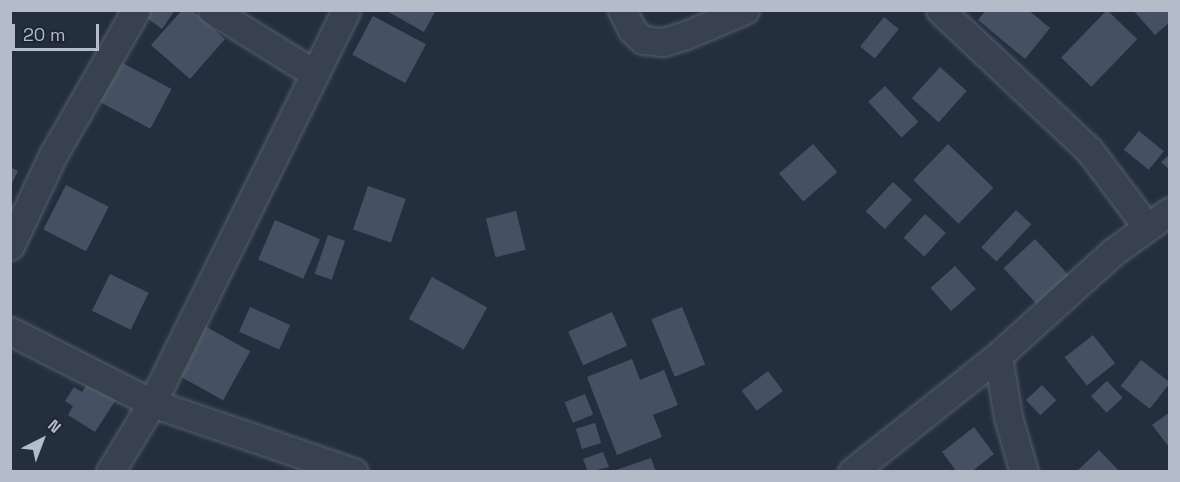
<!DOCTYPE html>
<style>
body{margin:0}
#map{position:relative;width:1180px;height:482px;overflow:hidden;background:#242f3e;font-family:"Space Grotesk",sans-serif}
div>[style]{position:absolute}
.building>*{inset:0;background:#455162;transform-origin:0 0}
.roads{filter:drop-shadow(0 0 2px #565f6c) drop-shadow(0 0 2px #565f6c)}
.minor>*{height:27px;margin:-13.5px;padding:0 13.5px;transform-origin:13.5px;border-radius:13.5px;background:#38414e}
span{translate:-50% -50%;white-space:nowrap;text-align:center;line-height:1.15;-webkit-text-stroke:6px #1d2633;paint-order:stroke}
.frame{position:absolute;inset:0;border:12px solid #b4bcc9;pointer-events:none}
.north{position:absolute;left:12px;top:410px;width:60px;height:60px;-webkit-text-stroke:4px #1d2633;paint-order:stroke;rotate:42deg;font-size:16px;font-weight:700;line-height:24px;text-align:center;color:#b4bcc9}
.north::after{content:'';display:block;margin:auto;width:21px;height:27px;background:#b4bcc9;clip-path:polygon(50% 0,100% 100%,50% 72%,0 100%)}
.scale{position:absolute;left:12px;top:24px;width:87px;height:27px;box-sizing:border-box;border:3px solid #b4bcc9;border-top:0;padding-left:8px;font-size:18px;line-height:21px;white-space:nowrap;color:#b4bcc9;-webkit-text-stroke:4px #1d2633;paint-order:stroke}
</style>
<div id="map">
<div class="building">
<i style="clip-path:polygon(142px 10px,175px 10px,162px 29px,140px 13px)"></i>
<i style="clip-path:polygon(182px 10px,192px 10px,225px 39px,190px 79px,151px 45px)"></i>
<i style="clip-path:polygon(385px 10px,436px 10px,424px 32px)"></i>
<i style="clip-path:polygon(986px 10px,1028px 10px,1050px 28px,1025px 59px,978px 20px)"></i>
<i style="left:1107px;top:10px;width:42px;height:66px;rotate:44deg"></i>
<i style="clip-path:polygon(1133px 10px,1170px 10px,1170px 22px,1155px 35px)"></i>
<i style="left:373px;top:16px;width:60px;height:44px;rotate:28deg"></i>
<i style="left:884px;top:17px;width:19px;height:38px;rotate:39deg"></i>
<i style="left:115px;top:59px;width:64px;height:45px;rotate:28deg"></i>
<i style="left:940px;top:67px;width:36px;height:42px;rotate:42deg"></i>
<i style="left:885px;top:86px;width:49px;height:23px;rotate:47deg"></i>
<i style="left:1139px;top:131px;width:32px;height:24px;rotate:39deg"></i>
<i style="left:813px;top:144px;width:37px;height:45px;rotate:49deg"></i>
<i style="left:948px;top:144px;width:63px;height:50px;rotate:44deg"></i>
<i style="clip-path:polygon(1170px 154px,1170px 170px,1161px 162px)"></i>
<i style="clip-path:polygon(10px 167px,18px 171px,10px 187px)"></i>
<i style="left:893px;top:182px;width:26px;height:40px;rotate:43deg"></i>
<i style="left:66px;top:185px;width:48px;height:50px;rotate:27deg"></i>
<i style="left:368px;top:186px;width:40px;height:46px;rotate:19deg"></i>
<i style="left:1016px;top:210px;width:21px;height:51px;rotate:43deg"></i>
<i style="left:516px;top:211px;width:40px;height:31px;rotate:76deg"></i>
<i style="left:925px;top:214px;width:28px;height:32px;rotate:42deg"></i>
<i style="left:275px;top:220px;width:49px;height:43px;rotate:23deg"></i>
<i style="left:328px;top:235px;width:18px;height:41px;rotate:19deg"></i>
<i style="left:1035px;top:239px;width:50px;height:43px;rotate:47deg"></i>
<i style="left:955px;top:266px;width:31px;height:33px;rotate:48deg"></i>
<i style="left:110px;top:274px;width:43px;height:41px;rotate:26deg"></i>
<i style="left:432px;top:277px;width:63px;height:48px;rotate:29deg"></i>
<i style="left:250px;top:307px;width:44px;height:27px;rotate:24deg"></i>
<i style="left:682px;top:307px;width:62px;height:33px;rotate:68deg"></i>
<i style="left:612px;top:312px;width:37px;height:48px;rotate:66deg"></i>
<i style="left:203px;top:325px;width:54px;height:56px;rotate:29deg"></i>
<i style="left:1093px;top:335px;width:36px;height:36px;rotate:52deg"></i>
<i style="clip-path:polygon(632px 359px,640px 380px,664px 370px,678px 405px,653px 415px,662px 437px,617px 455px,587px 377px)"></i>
<i style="left:1141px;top:360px;width:37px;height:33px;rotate:38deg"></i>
<i style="left:768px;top:371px;width:25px;height:33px;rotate:53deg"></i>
<i style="clip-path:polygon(90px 380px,117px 398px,95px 432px,68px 415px,73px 406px,65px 401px,74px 387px,82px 392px)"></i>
<i style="left:1107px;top:381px;width:23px;height:22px;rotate:47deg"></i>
<i style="left:1042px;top:385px;width:21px;height:22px;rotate:47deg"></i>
<i style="left:585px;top:394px;width:22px;height:22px;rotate:68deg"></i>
<i style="clip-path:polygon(1170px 412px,1170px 448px,1152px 425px)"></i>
<i style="left:595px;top:423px;width:21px;height:20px;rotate:73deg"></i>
<i style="clip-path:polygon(974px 427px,994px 454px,971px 472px,957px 472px,942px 452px)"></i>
<i style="clip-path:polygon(1099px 450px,1120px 472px,1076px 472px)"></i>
<i style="clip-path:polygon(603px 452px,609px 467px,588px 472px,583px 459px)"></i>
<i style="clip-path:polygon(651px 458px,656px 472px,616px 472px,616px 470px)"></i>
</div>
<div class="roads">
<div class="minor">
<i style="left:212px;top:10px;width:121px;rotate:31.9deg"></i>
<i style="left:622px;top:10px;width:22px;rotate:63deg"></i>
<i style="left:632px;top:30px;width:15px;rotate:42deg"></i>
<i style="left:643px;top:40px;width:20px;rotate:6deg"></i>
<i style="left:663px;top:42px;width:24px;rotate:-17deg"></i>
<i style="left:686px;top:35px;width:64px;rotate:-23deg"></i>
<i style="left:940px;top:10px;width:204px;rotate:43.2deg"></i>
<i style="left:1089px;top:150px;width:96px;rotate:53deg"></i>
<i style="left:10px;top:246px;width:101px;rotate:-64.7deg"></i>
<i style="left:53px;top:155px;width:167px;rotate:-60.2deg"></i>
<i style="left:10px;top:331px;width:159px;rotate:26.9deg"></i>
<i style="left:152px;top:403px;width:213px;rotate:18.9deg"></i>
<i style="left:998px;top:356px;width:62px;rotate:80.7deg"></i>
<i style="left:1008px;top:417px;width:57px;rotate:73.8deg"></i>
<i style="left:110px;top:472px;width:81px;rotate:-58.7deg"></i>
<i style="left:152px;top:403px;width:438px;rotate:-63.7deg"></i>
<i style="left:852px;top:472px;width:186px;rotate:-38.5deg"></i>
<i style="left:998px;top:356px;width:155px;rotate:-42.1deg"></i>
<i style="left:1113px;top:252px;width:70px;rotate:-35.7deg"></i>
</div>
</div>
<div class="frame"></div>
<div class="north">N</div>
<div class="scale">20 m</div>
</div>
